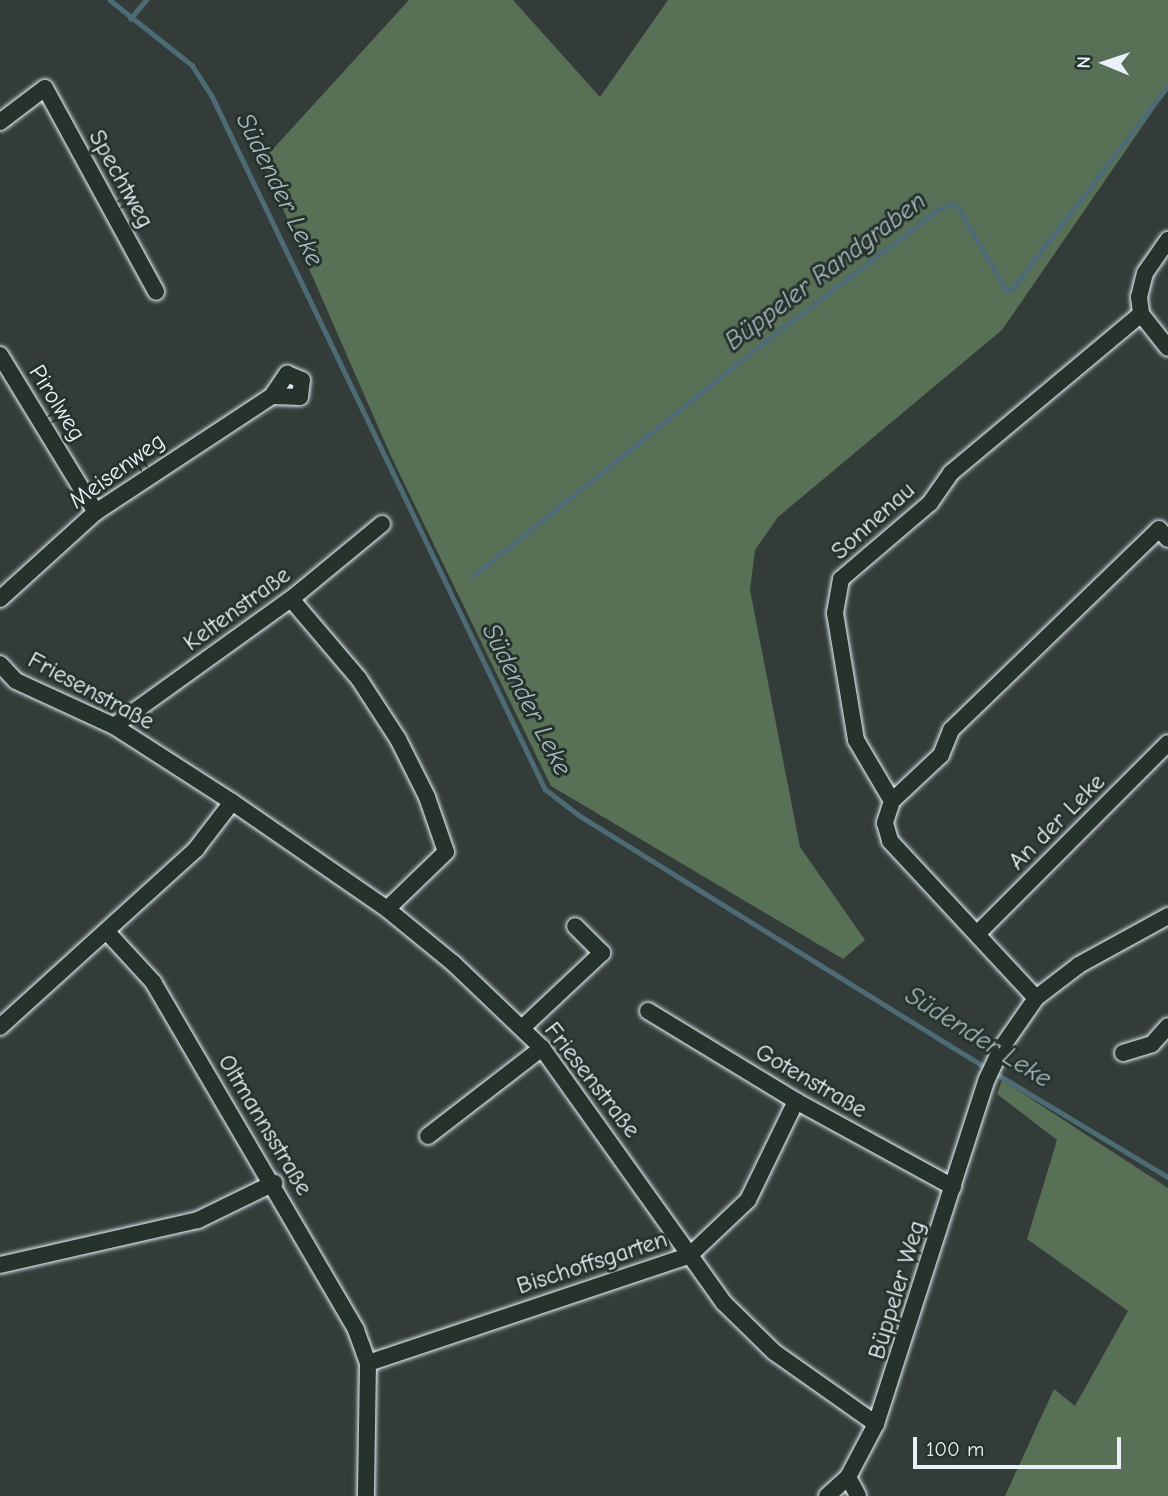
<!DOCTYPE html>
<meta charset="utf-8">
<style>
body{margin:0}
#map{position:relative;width:1168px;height:1496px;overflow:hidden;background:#333c39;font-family:"Comic Neue",sans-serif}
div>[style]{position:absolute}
.green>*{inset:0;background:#587055}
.stream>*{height:4.5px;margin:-2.25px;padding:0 2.25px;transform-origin:2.25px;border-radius:2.25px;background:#4d6b74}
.roads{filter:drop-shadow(0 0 2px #e8f1f8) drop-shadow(0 0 2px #e8f1f8)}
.street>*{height:16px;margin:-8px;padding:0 8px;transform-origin:8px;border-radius:8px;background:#26332d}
span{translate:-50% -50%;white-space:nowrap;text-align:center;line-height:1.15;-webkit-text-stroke:6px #26332d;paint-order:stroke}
.street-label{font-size:24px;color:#e8f1f8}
.water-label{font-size:26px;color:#aabbc3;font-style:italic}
.north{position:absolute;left:1070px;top:28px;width:70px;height:70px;-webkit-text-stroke:5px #26332d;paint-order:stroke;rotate:272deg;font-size:19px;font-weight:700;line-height:28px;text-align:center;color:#e8f1f8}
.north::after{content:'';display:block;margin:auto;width:24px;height:32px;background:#e8f1f8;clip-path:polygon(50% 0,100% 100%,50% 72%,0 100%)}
.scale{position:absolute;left:913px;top:1437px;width:208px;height:32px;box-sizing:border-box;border:4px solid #e8f1f8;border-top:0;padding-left:9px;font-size:21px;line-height:24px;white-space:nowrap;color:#e8f1f8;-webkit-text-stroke:5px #26332d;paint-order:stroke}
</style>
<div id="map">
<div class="green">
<i style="clip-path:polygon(409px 0,513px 0,600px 97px,668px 0,1168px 0,1168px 89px,1002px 330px,778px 517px,755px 550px,750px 590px,800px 847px,865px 940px,843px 959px,551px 786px,390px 454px,262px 161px)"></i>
<i style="clip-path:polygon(1002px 1080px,1168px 1188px,1168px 1496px,1005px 1496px,1054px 1389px,1075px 1406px,1128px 1311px,1027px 1239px,1057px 1140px,997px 1094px)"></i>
</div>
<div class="stream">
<i style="left:110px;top:0;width:105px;rotate:38.4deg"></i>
<i style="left:192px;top:65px;width:37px;rotate:57deg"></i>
<i style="left:212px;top:96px;width:769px;rotate:64.33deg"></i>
<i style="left:545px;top:789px;width:44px;rotate:37.6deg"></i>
<i style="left:580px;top:816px;width:479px;rotate:31.8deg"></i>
<i style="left:130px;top:19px;width:25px;rotate:-50deg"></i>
<i style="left:473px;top:576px;width:372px;rotate:-38.8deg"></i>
<i style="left:763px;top:343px;width:221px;rotate:-37.3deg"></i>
<i style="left:939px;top:209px;width:14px;rotate:-25deg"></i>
<i style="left:952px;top:203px;width:11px;rotate:41deg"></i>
<i style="left:960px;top:210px;width:92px;rotate:60.1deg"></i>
<i style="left:1006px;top:290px;width:6px;rotate:-9deg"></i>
<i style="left:1012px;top:289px;width:256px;rotate:-52.5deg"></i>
<i style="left:995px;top:1073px;width:202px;rotate:31deg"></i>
</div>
<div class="roads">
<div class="street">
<i style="left:0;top:122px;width:56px;rotate:-37.1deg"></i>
<i style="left:45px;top:88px;width:232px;rotate:61.4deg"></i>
<i style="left:1168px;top:240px;width:40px;rotate:124.9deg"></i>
<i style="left:1145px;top:273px;width:25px;rotate:104deg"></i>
<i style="left:1139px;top:297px;width:17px;rotate:83deg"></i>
<i style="left:1141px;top:314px;width:43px;rotate:51.5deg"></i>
<i style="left:1141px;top:314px;width:248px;rotate:140.1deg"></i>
<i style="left:951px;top:473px;width:37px;rotate:125deg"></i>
<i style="left:930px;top:503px;width:117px;rotate:139.5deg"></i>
<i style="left:841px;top:579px;width:35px;rotate:100deg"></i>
<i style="left:835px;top:613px;width:129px;rotate:80.6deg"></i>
<i style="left:856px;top:740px;width:71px;rotate:59.5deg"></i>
<i style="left:892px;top:801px;width:67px;rotate:-43.2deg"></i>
<i style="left:941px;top:755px;width:27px;rotate:-68deg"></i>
<i style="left:951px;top:730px;width:289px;rotate:-44deg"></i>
<i style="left:1159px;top:529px;width:13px;rotate:48deg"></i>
<i style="left:0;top:355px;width:184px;rotate:58.6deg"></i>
<i style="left:0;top:599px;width:130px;rotate:-42.2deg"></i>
<i style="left:96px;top:512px;width:211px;rotate:-33.4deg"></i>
<i style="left:272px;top:396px;width:27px;rotate:-56deg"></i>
<i style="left:287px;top:374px;width:16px;rotate:22deg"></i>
<i style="left:302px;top:380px;width:17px;rotate:97deg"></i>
<i style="left:300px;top:397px;width:28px;rotate:-178deg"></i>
<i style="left:291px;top:599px;width:105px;rotate:49.6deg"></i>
<i style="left:359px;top:679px;width:72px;rotate:57deg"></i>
<i style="left:398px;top:739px;width:65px;rotate:63.4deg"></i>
<i style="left:427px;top:797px;width:58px;rotate:70.9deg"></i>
<i style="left:446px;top:852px;width:82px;rotate:136deg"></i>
<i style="left:0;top:664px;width:23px;rotate:47deg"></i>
<i style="left:16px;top:681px;width:108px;rotate:24.7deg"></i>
<i style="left:114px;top:726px;width:140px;rotate:32.8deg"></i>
<i style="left:232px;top:802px;width:188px;rotate:34.6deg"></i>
<i style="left:387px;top:909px;width:85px;rotate:39.3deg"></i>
<i style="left:453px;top:963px;width:123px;rotate:43.7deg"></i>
<i style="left:542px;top:1048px;width:312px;rotate:54.5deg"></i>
<i style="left:723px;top:1302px;width:71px;rotate:44.4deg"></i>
<i style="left:774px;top:1352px;width:125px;rotate:35.2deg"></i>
<i style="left:114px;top:726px;width:218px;rotate:-35.7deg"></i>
<i style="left:291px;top:599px;width:118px;rotate:-39.5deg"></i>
<i style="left:892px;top:801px;width:23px;rotate:108deg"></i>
<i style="left:885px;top:823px;width:19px;rotate:74deg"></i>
<i style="left:890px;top:841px;width:214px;rotate:47.1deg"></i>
<i style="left:979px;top:932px;width:267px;rotate:-45deg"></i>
<i style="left:108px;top:933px;width:67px;rotate:47.4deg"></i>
<i style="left:153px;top:982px;width:403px;rotate:59.7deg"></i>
<i style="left:356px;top:1330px;width:35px;rotate:70deg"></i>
<i style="left:368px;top:1363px;width:133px;rotate:90.9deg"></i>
<i style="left:648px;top:1011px;width:173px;rotate:31.3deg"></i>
<i style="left:796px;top:1101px;width:179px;rotate:28.7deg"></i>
<i style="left:0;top:1027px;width:265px;rotate:-42.2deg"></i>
<i style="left:196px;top:849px;width:59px;rotate:-52.5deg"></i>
<i style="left:522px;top:1028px;width:110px;rotate:-43.2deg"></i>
<i style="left:602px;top:953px;width:38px;rotate:-135deg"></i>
<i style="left:1123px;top:1053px;width:30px;rotate:-17deg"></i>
<i style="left:1152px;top:1044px;width:24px;rotate:-48deg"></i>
<i style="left:428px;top:1136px;width:144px;rotate:-37.7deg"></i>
<i style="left:0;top:1265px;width:203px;rotate:-12.8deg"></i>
<i style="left:198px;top:1220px;width:85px;rotate:-26deg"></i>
<i style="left:368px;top:1363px;width:340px;rotate:-18.5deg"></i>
<i style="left:690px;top:1255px;width:80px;rotate:-43.5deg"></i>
<i style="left:748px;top:1200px;width:110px;rotate:-64.1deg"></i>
<i style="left:848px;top:1477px;width:21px;rotate:62deg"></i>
<i style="left:827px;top:1496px;width:28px;rotate:-42deg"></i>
<i style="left:848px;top:1477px;width:60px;rotate:-62.2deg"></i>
<i style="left:876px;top:1424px;width:362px;rotate:-72.2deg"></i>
<i style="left:987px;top:1079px;width:35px;rotate:-65deg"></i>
<i style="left:1002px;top:1047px;width:60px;rotate:-55.2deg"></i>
<i style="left:1036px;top:998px;width:54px;rotate:-37.5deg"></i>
<i style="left:1079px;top:965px;width:102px;rotate:-28.8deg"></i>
</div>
</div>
<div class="street-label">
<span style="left:121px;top:179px;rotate:61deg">Spechtweg</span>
<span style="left:57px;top:403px;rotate:58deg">Pirolweg</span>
<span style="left:117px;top:471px;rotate:-36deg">Meisenweg</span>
<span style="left:873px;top:521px;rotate:-42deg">Sonnenau</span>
<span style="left:237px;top:609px;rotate:-36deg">Keltenstraße</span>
<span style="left:91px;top:691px;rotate:28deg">Friesenstraße</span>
<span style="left:1057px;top:822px;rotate:-45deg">An der Leke</span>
<span style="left:592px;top:1080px;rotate:52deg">Friesenstraße</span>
<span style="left:811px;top:1081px;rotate:30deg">Gotenstraße</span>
<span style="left:265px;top:1125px;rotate:59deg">Oltmannsstraße</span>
<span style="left:592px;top:1263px;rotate:-18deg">Bischoffsgarten</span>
<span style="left:897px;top:1290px;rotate:-73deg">Büppeler Weg</span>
</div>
<div class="water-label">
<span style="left:279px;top:190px;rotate:64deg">Südender Leke</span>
<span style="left:826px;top:272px;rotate:-37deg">Büppeler Randgraben</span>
<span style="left:526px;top:700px;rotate:63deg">Südender Leke</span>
<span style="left:978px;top:1038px;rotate:32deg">Südender Leke</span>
</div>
<div class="north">N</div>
<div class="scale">100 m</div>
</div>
